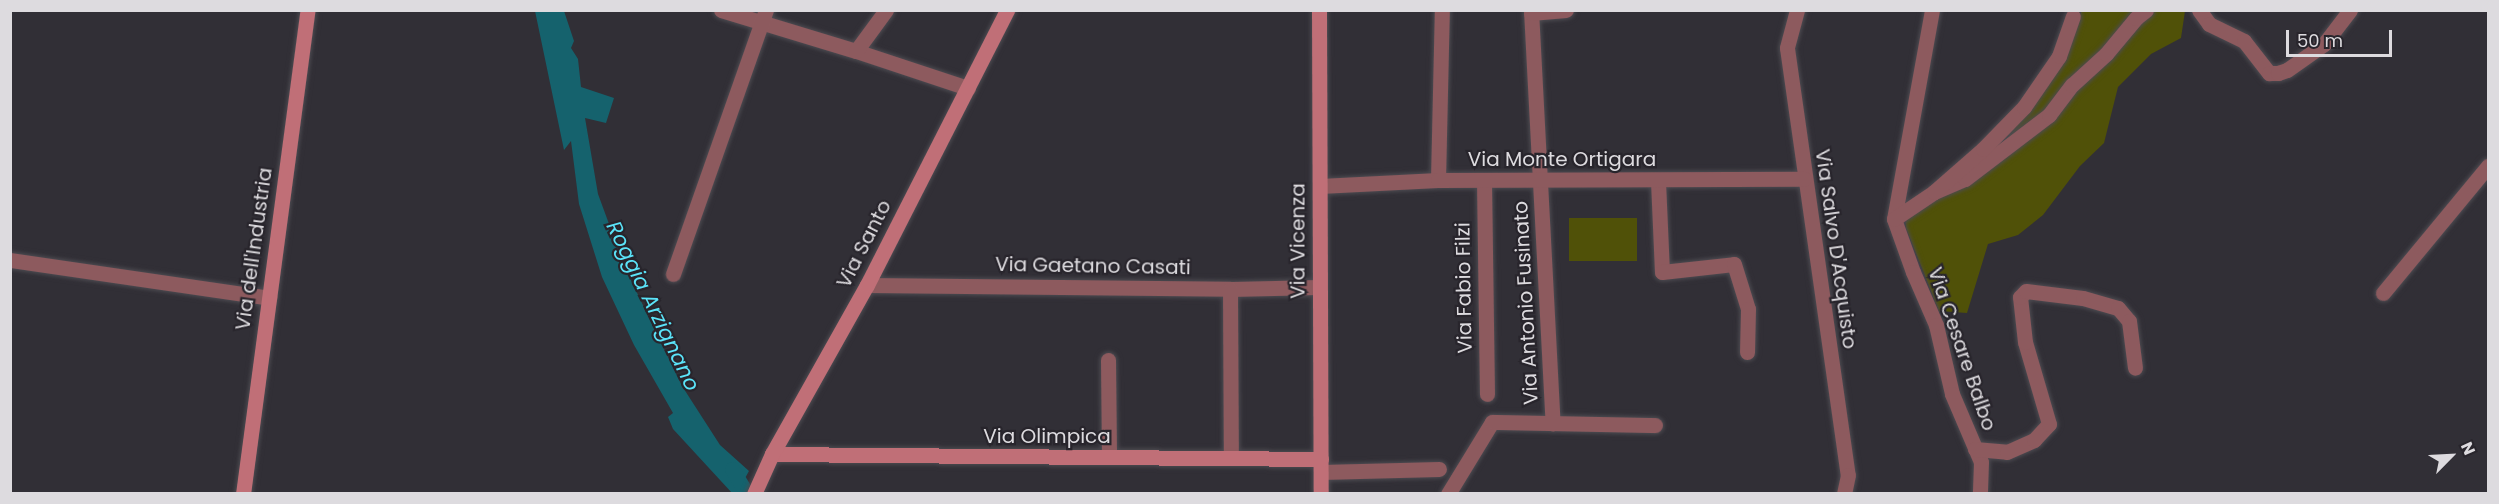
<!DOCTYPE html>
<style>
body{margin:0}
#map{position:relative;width:2499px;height:504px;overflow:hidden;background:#312f36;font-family:Poppins,sans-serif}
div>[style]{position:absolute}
.green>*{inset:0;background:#505108;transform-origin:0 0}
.water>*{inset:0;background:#15626d}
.canal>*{height:15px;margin:-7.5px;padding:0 7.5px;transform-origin:7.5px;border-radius:7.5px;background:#15626d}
.roads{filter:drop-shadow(0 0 2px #4d4b51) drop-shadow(0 0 2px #4d4b51)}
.street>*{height:15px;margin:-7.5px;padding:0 7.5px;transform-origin:7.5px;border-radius:7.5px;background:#8d5a5e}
.secondary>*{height:15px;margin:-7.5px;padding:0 7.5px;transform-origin:7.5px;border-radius:7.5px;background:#c06f77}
span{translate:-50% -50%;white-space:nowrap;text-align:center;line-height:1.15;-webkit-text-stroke:4.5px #28252c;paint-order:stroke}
.street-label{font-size:20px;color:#dddbdf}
.water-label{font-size:21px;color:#5be4f9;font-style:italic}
.frame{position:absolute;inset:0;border:12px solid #dddbdf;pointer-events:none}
.north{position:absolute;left:2421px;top:426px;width:60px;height:60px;-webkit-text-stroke:4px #28252c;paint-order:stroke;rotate:66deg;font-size:16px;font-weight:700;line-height:24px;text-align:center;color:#dddbdf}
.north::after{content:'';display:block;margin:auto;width:21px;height:27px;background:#dddbdf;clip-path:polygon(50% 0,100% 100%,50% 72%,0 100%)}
.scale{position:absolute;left:2286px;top:30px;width:106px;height:27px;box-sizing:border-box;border:3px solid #dddbdf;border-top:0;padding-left:8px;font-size:18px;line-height:21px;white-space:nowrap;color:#dddbdf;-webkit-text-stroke:4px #28252c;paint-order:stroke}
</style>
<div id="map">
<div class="green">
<i style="clip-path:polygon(2082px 11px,2185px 11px,2181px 38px,2151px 54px,2118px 87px,2104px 143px,2080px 166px,2043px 215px,2018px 235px,1988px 244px,1967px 313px,1939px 311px,1906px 228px,1905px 215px,1989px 140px,2045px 74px)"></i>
<i style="left:1569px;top:218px;width:68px;height:43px"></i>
</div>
<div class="water">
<i style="clip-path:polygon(535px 11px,564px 11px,574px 41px,571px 48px,578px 59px,581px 87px,614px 98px,606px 123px,585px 118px,598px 194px,626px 270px,682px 386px,720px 445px,749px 471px,737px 493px,732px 493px,673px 429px,668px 417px,673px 413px,634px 345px,602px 277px,579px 204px,571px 141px,564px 150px)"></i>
</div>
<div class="canal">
<i style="left:732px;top:469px;width:29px;rotate:59deg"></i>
</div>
<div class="roads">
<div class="street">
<i style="left:721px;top:10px;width:141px;rotate:16.9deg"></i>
<i style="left:856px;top:51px;width:118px;rotate:18.3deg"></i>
<i style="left:1531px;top:10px;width:414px;rotate:87deg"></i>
<i style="left:1797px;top:10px;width:39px;rotate:105deg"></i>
<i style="left:1787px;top:48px;width:431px;rotate:81.9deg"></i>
<i style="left:1848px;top:475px;width:19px;rotate:102deg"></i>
<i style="left:1932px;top:10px;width:212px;rotate:100.3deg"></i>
<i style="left:1894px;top:219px;width:56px;rotate:70.3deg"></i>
<i style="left:1913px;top:272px;width:58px;rotate:66.5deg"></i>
<i style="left:1936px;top:325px;width:71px;rotate:76.9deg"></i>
<i style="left:1952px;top:394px;width:74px;rotate:66.9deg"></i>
<i style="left:1981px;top:462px;width:32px;rotate:92deg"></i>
<i style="left:2199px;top:10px;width:17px;rotate:54deg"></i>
<i style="left:2209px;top:24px;width:39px;rotate:26deg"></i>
<i style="left:2244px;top:41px;width:41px;rotate:52deg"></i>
<i style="left:2269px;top:73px;width:9px"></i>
<i style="left:2278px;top:73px;width:9px;rotate:-18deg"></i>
<i style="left:2287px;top:70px;width:45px;rotate:-35.1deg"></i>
<i style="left:2324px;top:44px;width:43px;rotate:-52.6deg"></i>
<i style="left:1531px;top:13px;width:35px;rotate:-5deg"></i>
<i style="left:856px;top:51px;width:51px;rotate:-53.8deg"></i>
<i style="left:1438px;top:180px;width:170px;rotate:-88.7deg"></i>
<i style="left:1484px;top:180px;width:214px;rotate:89.2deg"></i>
<i style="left:1658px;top:181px;width:91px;rotate:87.5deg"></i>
<i style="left:1662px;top:272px;width:72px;rotate:-6.3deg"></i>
<i style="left:1734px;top:264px;width:47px;rotate:72.7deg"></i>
<i style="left:1748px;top:309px;width:43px;rotate:91.3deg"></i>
<i style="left:1320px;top:186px;width:118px;rotate:-2.9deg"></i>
<i style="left:1438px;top:180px;width:366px;rotate:-0.2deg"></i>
<i style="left:1934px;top:192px;width:34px;rotate:-23deg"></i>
<i style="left:1965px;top:179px;width:106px;rotate:-37.3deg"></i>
<i style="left:2049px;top:115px;width:38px;rotate:-53deg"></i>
<i style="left:2072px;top:85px;width:46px;rotate:-42.4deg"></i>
<i style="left:2106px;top:54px;width:47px;rotate:-50.2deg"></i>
<i style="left:2136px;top:18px;width:13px;rotate:-39deg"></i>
<i style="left:1894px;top:219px;width:48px;rotate:-34deg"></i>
<i style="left:1934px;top:192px;width:65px;rotate:-41.3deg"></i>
<i style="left:1983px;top:149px;width:59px;rotate:-45.7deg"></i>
<i style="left:2024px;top:107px;width:62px;rotate:-55.5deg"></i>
<i style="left:2059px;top:56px;width:42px;rotate:-70.7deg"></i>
<i style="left:10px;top:260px;width:262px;rotate:8.3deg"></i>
<i style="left:673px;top:274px;width:280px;rotate:-70.6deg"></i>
<i style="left:867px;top:285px;width:363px;rotate:0.6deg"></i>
<i style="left:1230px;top:289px;width:89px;rotate:-1.3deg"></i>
<i style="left:1230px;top:289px;width:169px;rotate:89.7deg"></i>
<i style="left:2383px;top:293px;width:165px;rotate:-50.4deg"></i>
<i style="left:1108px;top:360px;width:97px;rotate:89.4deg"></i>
<i style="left:1975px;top:449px;width:32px;rotate:5deg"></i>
<i style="left:2007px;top:452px;width:30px;rotate:-24deg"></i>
<i style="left:2034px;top:440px;width:22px;rotate:-47deg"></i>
<i style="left:2049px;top:424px;width:85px;rotate:-106.3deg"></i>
<i style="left:2025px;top:342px;width:45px;rotate:-96.3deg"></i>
<i style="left:2020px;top:297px;width:8px;rotate:-45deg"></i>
<i style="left:2026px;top:291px;width:57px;rotate:7deg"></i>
<i style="left:2083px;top:298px;width:36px;rotate:16deg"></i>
<i style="left:2118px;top:308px;width:17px;rotate:50deg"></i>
<i style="left:2129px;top:321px;width:47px;rotate:82.7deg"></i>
<i style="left:1321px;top:472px;width:118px;rotate:-1.5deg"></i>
<i style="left:1448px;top:494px;width:84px;rotate:-58.6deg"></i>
<i style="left:1492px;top:422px;width:163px;rotate:1.1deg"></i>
</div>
<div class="secondary">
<i style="left:1319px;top:10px;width:484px;rotate:89.8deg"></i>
<i style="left:772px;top:454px;width:549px;rotate:0.52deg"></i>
<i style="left:243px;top:494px;width:488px;rotate:-82.4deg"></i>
<i style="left:754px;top:494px;width:44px;rotate:-65.8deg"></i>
<i style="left:772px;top:454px;width:194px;rotate:-60.7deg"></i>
<i style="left:867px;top:285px;width:309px;rotate:-63deg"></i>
</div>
</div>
<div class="street-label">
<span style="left:1562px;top:159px">Via Monte Ortigara</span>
<span style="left:1298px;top:241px;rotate:-90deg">Via Vicenza</span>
<span style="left:864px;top:244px;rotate:-63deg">Via Santo</span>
<span style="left:254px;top:249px;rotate:-82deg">Via dell'Industria</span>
<span style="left:1836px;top:249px;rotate:82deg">Via Salvo D'Acquisto</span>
<span style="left:1093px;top:266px;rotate:1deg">Via Gaetano Casati</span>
<span style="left:1464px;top:288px;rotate:-91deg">Via Fabio Filzi</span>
<span style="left:1526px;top:303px;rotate:-93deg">Via Antonio Fusinato</span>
<span style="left:1962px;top:349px;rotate:71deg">Via Cesare Balbo</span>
<span style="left:1047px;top:436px">Via Olimpica</span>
</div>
<div class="water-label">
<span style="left:653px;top:306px;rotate:64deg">Roggia Arzignano</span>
</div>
<div class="frame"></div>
<div class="north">N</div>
<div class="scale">50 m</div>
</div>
